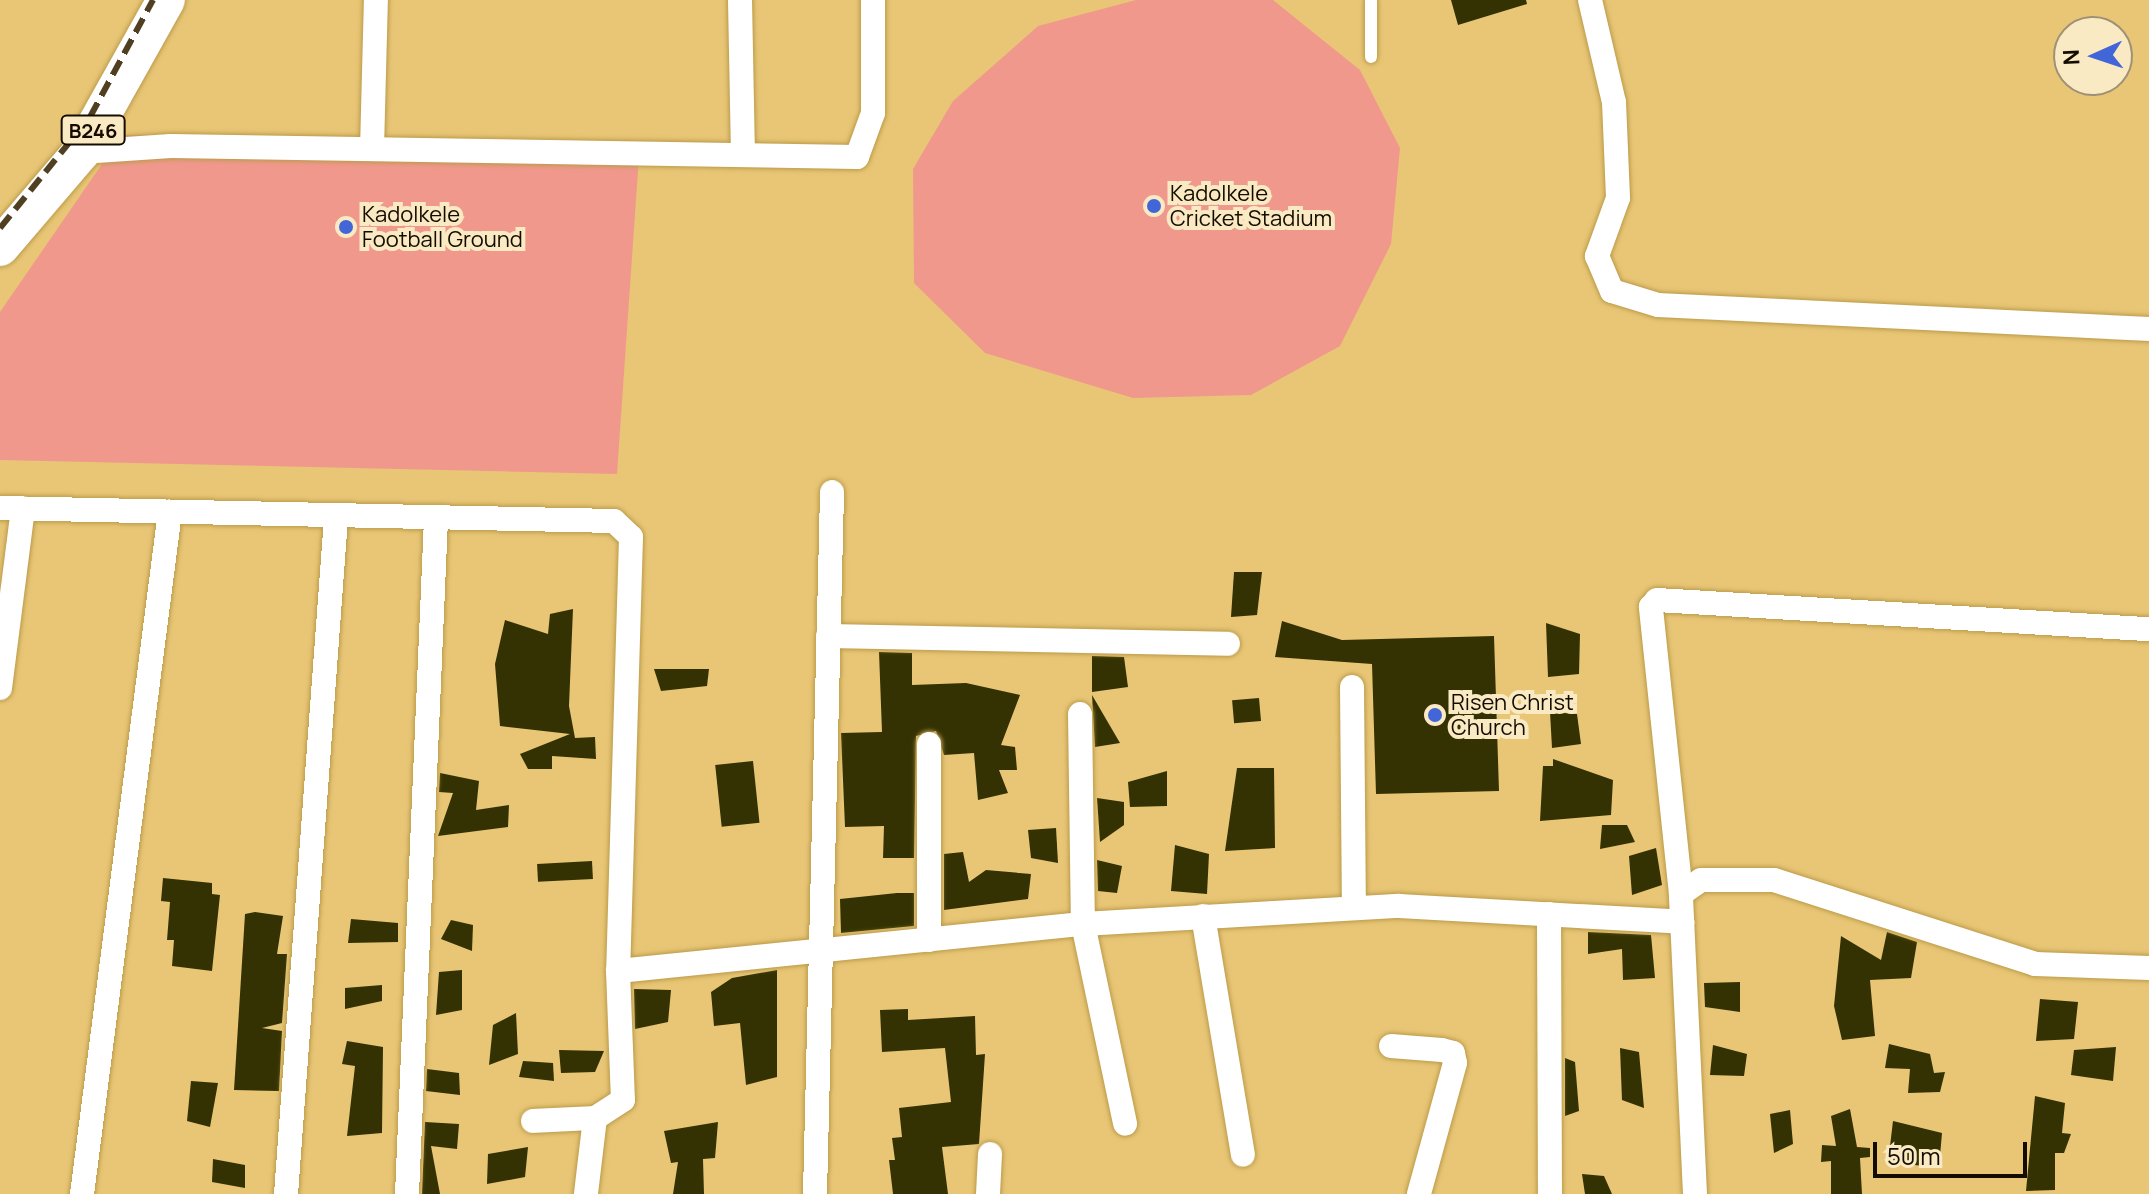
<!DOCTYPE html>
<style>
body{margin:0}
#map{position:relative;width:2149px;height:1194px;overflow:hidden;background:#e8c676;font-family:Manrope,sans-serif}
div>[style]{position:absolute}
.green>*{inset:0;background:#f1988d}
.building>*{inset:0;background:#343203;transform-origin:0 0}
.roads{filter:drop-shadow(0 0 2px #bb9b4a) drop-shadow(0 0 2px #bb9b4a)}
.lane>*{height:12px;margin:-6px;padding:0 6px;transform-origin:6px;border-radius:6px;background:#fff}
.street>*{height:24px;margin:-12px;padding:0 12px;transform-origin:12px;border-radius:12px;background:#fff}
.primary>*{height:38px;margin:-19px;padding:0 19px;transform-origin:19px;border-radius:19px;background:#fff}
.rail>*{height:6px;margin-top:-3px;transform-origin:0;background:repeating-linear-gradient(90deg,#504021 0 16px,transparent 0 24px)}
.dots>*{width:22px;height:22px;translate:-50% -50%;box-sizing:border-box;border:4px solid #faeac3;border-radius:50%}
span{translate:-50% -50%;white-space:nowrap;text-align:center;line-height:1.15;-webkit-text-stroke:8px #faeac3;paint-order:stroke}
.shield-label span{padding:2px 6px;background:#faeac3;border:2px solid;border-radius:6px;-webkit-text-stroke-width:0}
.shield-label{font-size:20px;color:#150c00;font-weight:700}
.poi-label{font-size:22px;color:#150c00}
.left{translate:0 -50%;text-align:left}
.north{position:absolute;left:2053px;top:16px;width:80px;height:80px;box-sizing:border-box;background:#faeac3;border:2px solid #9e9175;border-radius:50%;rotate:267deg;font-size:22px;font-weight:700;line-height:32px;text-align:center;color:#150c00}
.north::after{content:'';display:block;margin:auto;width:28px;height:36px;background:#4266d8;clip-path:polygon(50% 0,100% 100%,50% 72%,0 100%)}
.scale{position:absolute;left:1873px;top:1142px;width:154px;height:36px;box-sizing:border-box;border:4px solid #150c00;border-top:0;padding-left:10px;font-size:24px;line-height:28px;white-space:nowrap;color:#150c00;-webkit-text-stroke:6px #faeac3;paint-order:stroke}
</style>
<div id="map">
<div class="green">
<i style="clip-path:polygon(1136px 0,1273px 0,1360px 70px,1400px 148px,1391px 244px,1340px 346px,1251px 395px,1133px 398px,985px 353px,914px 283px,913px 169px,953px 101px,1038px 26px)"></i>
<i style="clip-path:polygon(122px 135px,640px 142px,617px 474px,0 460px,0 312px)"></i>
</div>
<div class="building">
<i style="clip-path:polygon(1451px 0,1526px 0,1527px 4px,1458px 25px)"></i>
<i style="clip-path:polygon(1234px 572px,1262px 572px,1257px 615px,1231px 617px)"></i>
<i style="clip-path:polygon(573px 609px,569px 706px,575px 738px,595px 737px,596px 759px,552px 756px,552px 769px,528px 769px,520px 754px,570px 734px,500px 726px,495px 664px,505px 620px,548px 634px,550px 614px)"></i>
<i style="clip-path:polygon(1282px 621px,1342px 640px,1494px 636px,1499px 791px,1376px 794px,1372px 664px,1275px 657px)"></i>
<i style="clip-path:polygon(1546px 623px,1580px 634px,1579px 674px,1548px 677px)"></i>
<i style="clip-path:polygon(879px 652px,912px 653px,912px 685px,966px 683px,1020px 695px,1001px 745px,1015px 747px,1017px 770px,999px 770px,1008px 793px,978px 800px,974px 753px,944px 755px,936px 731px,916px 736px,914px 858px,883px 858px,884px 826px,845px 827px,841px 733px,882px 732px)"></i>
<i style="clip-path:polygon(1092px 656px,1124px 657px,1128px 687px,1092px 692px)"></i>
<i style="clip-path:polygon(654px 669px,709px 669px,707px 686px,661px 691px)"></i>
<i style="clip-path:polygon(1092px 695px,1120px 743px,1095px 747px)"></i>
<i style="left:1259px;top:698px;width:23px;height:27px;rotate:85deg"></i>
<i style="clip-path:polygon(1550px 712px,1577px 714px,1581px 744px,1552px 748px)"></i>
<i style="clip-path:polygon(1553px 759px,1613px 780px,1611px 815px,1540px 821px,1543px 766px,1553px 766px)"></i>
<i style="left:753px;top:761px;width:62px;height:38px;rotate:84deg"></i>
<i style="clip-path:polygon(1237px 768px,1274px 768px,1275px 848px,1225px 851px)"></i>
<i style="clip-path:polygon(1167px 771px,1167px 806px,1130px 807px,1128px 782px)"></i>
<i style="clip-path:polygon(440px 773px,479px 781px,476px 810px,509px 805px,508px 827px,438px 836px,453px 793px,439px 792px)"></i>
<i style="clip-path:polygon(1097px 798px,1124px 802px,1124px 825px,1100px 842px)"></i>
<i style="clip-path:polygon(1602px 825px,1627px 825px,1635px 842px,1600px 849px)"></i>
<i style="clip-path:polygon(1056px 828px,1058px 863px,1031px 858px,1028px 830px)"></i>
<i style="clip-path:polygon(1175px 845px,1209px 854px,1207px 894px,1171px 891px)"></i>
<i style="clip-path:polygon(1656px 848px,1662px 885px,1632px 895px,1629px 856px)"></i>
<i style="clip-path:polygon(963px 852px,969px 882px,986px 870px,1031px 874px,1028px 899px,944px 910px,944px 854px)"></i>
<i style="clip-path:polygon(1097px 860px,1122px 866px,1117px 893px,1098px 891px)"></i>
<i style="left:592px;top:861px;width:18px;height:55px;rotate:87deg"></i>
<i style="clip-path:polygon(163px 878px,212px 883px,212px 894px,220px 895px,212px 971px,172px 966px,174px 940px,167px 940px,170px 902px,161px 901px)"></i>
<i style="clip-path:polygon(897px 893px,914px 893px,914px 926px,841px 933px,840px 899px)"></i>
<i style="clip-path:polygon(255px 912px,283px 916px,277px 954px,287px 954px,282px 1023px,262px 1028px,282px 1031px,279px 1091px,234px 1090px,245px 914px)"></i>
<i style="clip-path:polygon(351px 919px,398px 923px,398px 942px,348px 943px)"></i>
<i style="clip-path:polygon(451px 920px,473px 925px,472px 951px,441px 939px)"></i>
<i style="clip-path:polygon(1588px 932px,1651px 935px,1655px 978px,1623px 980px,1622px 949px,1588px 954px)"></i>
<i style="clip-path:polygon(1887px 932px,1917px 942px,1911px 978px,1870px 980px,1875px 1036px,1842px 1040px,1834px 1006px,1841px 936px,1881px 960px)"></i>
<i style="clip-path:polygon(462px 970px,462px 1010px,436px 1015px,439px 972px)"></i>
<i style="clip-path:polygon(777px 970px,777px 1077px,746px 1085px,740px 1023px,714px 1026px,711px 992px,732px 978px)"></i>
<i style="clip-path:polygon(1740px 982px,1740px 1012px,1705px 1007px,1704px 983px)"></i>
<i style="clip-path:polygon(382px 985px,382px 1001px,345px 1009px,345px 988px)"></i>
<i style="clip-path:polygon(634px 989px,671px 990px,668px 1022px,635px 1029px)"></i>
<i style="clip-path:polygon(2040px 999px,2078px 1002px,2074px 1039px,2036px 1041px)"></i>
<i style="clip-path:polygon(908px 1009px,908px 1020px,975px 1016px,976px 1055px,985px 1054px,979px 1144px,942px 1147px,948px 1194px,893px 1194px,889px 1160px,895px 1160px,892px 1138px,902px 1137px,899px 1108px,951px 1102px,945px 1048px,882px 1052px,880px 1010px)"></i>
<i style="clip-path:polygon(516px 1013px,518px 1054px,489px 1065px,493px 1025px)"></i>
<i style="clip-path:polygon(347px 1041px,383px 1047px,382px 1133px,347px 1136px,355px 1066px,342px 1064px)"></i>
<i style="clip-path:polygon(1889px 1044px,1930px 1054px,1934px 1073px,1945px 1072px,1940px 1092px,1908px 1093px,1910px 1069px,1885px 1068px)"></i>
<i style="clip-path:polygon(1713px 1045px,1747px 1054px,1744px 1076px,1710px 1075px)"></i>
<i style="clip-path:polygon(2116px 1047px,2113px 1081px,2071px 1075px,2074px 1050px)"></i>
<i style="clip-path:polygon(1620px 1048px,1639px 1052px,1644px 1108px,1622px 1100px)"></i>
<i style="clip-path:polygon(559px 1050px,604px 1051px,595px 1072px,561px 1073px)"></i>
<i style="clip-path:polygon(1565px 1058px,1575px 1062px,1579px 1111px,1565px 1116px)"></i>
<i style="clip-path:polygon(523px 1061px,553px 1063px,554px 1081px,519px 1077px)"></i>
<i style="clip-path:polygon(427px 1069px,459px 1073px,460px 1095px,426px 1091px)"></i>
<i style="clip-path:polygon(191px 1081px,218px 1083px,210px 1127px,187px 1121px)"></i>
<i style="clip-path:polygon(2035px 1096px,2065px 1103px,2062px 1133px,2071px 1134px,2064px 1153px,2055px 1153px,2055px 1190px,2026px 1191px)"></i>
<i style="clip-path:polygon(1850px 1109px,1857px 1147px,1870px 1148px,1870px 1157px,1860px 1158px,1862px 1194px,1831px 1194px,1831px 1161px,1821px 1162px,1822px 1145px,1836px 1146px,1831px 1116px)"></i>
<i style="clip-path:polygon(1790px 1110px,1793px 1144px,1774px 1153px,1770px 1114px)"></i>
<i style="clip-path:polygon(1893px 1121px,1942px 1133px,1939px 1167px,1888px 1163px)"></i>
<i style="clip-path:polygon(425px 1122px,459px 1124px,457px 1149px,431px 1146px,440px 1194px,422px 1194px)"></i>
<i style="clip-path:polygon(718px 1122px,715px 1158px,703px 1159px,704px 1194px,673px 1194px,678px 1162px,671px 1163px,664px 1131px)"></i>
<i style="clip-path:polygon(528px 1147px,525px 1177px,487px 1184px,488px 1154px)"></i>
<i style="clip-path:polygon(213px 1159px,245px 1165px,245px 1188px,212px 1182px)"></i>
<i style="clip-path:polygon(1582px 1174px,1604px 1176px,1612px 1194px,1585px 1194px)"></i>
</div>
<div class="roads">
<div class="lane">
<i style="left:1371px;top:57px;width:57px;rotate:-90deg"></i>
</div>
<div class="street">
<i style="left:740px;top:0;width:152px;rotate:88.9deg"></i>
<i style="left:1590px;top:0;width:105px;rotate:76.8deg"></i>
<i style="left:1614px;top:102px;width:96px;rotate:87.6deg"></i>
<i style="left:1618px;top:198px;width:62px;rotate:109.9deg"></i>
<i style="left:1597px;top:256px;width:38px;rotate:67deg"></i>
<i style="left:1612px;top:291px;width:48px;rotate:16.9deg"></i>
<i style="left:1658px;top:305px;width:492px;rotate:2.8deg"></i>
<i style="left:372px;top:149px;width:149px;rotate:-88.5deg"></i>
<i style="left:81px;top:152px;width:90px;rotate:-3.8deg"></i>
<i style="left:171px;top:146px;width:686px;rotate:0.92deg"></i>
<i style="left:857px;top:157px;width:47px;rotate:-70deg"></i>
<i style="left:873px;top:113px;width:113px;rotate:-90deg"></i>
<i style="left:0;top:508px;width:614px;rotate:1.21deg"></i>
<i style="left:614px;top:521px;width:23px;rotate:43deg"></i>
<i style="left:631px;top:537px;width:434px;rotate:91.7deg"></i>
<i style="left:618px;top:971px;width:129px;rotate:87.8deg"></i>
<i style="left:623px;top:1100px;width:33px;rotate:147deg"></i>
<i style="left:595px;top:1118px;width:77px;rotate:96.8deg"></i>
<i style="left:828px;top:636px;width:400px;rotate:1.1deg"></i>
<i style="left:1352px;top:687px;width:221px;rotate:89.5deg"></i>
<i style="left:0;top:688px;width:181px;rotate:-82.7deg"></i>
<i style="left:1080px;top:714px;width:210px;rotate:89.2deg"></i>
<i style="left:1083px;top:924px;width:204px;rotate:78.1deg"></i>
<i style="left:1681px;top:894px;width:24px;rotate:-35deg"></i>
<i style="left:1701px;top:880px;width:73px"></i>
<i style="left:1774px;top:880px;width:274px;rotate:17.8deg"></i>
<i style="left:2035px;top:964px;width:114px;rotate:2deg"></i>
<i style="left:1549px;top:914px;width:280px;rotate:89.8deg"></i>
<i style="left:1203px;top:916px;width:242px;rotate:80.5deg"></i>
<i style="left:929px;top:940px;width:196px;rotate:-90deg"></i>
<i style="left:618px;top:971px;width:467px;rotate:-5.8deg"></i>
<i style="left:1083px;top:924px;width:317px;rotate:-3.3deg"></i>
<i style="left:1399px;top:906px;width:284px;rotate:3.2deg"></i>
<i style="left:1391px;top:1046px;width:51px;rotate:4.5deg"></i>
<i style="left:1442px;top:1050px;width:11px;rotate:15deg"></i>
<i style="left:1453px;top:1053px;width:10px;rotate:79deg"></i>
<i style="left:1455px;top:1063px;width:136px;rotate:105.4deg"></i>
<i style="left:533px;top:1121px;width:62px;rotate:-2.8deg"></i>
<i style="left:82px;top:1194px;width:688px;rotate:-82.65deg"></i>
<i style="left:286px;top:1194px;width:678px;rotate:-85.77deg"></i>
<i style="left:407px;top:1194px;width:676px;rotate:-87.54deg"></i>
<i style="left:815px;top:1194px;width:702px;rotate:-88.61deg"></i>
<i style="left:988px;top:1194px;width:40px;rotate:-87.1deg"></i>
<i style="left:1695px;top:1194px;width:300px;rotate:-92.7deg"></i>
<i style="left:1681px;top:894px;width:289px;rotate:-96deg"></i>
<i style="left:1651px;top:607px;width:9px;rotate:-49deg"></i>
<i style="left:1657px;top:600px;width:493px;rotate:3.4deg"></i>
</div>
<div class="primary">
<i style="left:0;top:247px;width:125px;rotate:-49.5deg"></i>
<i style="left:81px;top:152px;width:174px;rotate:-60.8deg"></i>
</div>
</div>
<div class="rail">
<i style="left:0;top:228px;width:143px;rotate:-51deg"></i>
<i style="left:90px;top:117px;width:133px;rotate:-61.7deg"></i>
</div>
<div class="dots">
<i style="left:1154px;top:206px;background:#4266d8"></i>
<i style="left:346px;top:227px;background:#4266d8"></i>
<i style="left:1435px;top:715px;background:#4266d8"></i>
</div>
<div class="shield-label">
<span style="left:93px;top:130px">B246</span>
</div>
<div class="poi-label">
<span class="left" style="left:1170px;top:206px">Kadolkele<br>Cricket Stadium</span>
<span class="left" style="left:362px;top:227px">Kadolkele<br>Football Ground</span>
<span class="left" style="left:1451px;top:715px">Risen Christ<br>Church</span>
</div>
<div class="north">N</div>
<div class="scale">50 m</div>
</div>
